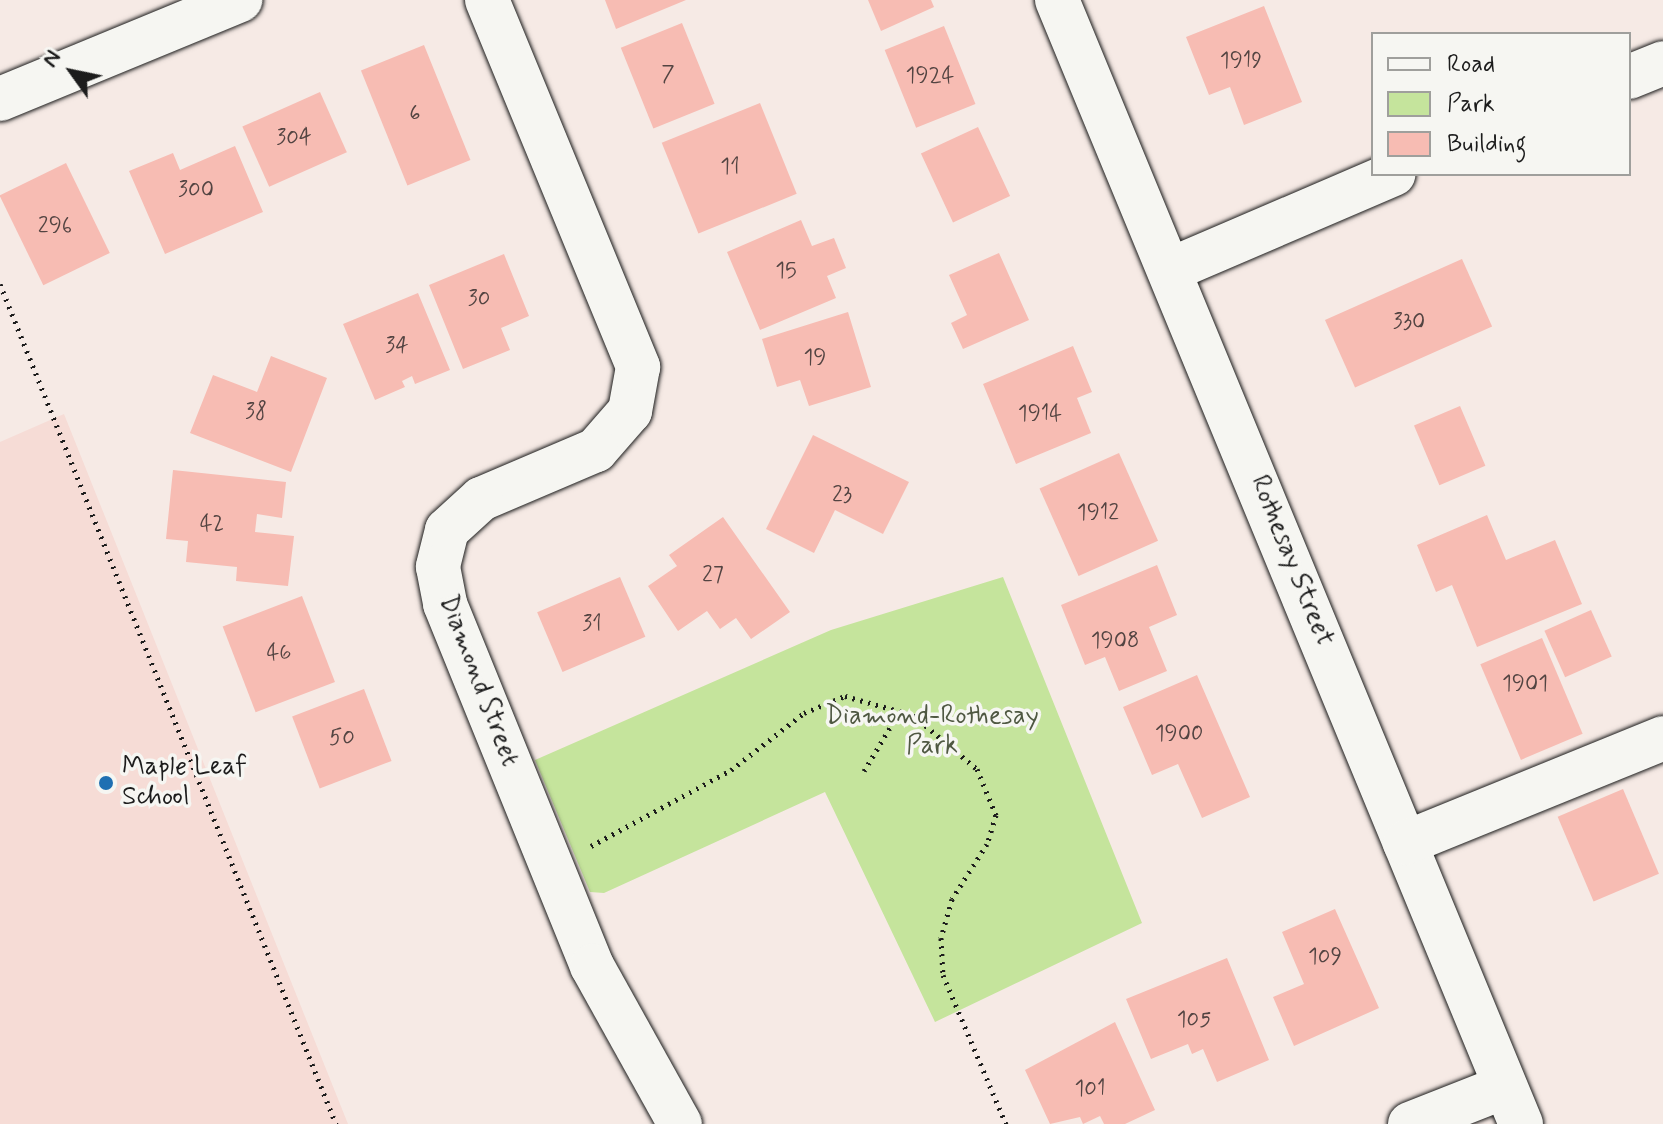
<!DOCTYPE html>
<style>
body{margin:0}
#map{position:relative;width:1663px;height:1124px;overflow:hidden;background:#f6eae5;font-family:Mynerve,sans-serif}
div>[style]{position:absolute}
.built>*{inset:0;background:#f6dcd6}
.green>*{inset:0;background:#c5e49c}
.building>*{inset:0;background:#f7bcb3;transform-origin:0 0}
.path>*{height:5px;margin-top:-2.5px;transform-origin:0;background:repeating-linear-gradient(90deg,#1c1c1c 0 2px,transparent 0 8px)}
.roads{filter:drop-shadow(0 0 2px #1c1c1c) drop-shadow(0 0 2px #1c1c1c)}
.minor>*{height:44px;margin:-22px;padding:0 22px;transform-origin:22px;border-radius:22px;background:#f6f6f2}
.dots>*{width:22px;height:22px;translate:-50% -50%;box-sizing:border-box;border:4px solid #f6f6f2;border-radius:50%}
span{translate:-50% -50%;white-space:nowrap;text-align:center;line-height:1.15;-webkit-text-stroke:7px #f6f6f2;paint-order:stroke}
.number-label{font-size:22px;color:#534442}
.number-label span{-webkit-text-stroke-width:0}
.street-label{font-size:26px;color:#1c1c1c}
.park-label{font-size:26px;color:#4f5842}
.poi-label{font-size:26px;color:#1c1c1c}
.left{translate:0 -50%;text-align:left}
.legend{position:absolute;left:1371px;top:32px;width:260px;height:144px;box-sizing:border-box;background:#f6f6f2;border:2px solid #9f9f9c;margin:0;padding:10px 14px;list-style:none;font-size:24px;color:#1c1c1c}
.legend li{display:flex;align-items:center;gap:16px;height:40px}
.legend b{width:40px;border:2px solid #9f9f9c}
.north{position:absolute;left:32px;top:32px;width:80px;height:80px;-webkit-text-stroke:6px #f6f6f2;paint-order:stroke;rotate:303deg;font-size:22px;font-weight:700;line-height:32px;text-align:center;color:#1c1c1c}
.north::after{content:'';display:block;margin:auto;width:28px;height:36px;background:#1c1c1c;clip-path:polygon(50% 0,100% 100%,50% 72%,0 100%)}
</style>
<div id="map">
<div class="built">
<i style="clip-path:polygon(64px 414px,348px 1124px,0 1124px,0 442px)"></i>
</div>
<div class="green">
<i style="clip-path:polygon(1003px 577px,1142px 923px,935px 1022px,825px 792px,604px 893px,590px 892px,535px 760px,831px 630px)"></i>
</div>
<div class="building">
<i style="clip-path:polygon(605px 0,686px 0,616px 29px)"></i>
<i style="clip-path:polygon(868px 0,931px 0,934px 7px,881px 31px)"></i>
<i style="clip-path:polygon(1264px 6px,1302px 102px,1244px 125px,1230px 87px,1209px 95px,1186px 37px)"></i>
<i style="left:682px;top:23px;width:87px;height:66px;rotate:68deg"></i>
<i style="left:944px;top:26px;width:84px;height:64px;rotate:68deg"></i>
<i style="left:424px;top:45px;width:124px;height:68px;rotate:68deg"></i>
<i style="left:320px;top:92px;width:66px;height:85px;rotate:66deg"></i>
<i style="left:760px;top:103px;width:98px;height:106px;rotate:68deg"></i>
<i style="left:978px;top:127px;width:76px;height:63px;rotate:65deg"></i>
<i style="clip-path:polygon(235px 146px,263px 212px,165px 254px,129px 171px,173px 153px,180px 170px)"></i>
<i style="left:66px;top:163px;width:100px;height:74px;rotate:64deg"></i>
<i style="clip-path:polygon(801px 220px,812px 246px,834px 238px,846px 268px,827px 276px,836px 298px,760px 330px,727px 252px)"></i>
<i style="clip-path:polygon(999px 253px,1029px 320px,963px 349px,951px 323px,967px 315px,949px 275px)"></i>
<i style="clip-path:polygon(504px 254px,529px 316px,501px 328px,510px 350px,463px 369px,429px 285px)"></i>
<i style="left:1462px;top:259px;width:74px;height:150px;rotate:66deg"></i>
<i style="clip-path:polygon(418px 293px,450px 370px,415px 384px,412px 376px,402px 381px,405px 387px,375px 400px,343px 324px)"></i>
<i style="clip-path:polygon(848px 312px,871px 387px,809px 406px,800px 380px,777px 387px,762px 339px)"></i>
<i style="clip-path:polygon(1073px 346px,1092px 392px,1077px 398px,1091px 433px,1016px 464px,983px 384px)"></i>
<i style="clip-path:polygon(271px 356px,327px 378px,291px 472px,190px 433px,213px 375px,257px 392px)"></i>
<i style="left:1460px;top:406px;width:65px;height:50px;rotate:67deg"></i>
<i style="clip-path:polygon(813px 435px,909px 482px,883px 534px,835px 510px,814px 553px,766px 529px)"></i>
<i style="left:1119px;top:453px;width:96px;height:87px;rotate:66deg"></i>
<i style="clip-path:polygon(173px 470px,286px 482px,282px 518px,257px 514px,255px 532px,294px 536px,288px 586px,236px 581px,237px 567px,186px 562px,188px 541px,166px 539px)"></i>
<i style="clip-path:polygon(1487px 515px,1506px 560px,1555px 540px,1582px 604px,1477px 647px,1452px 585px,1436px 592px,1417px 545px)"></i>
<i style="clip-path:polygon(723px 517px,790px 612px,751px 639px,736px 618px,720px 629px,707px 611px,678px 631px,648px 586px,677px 566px,669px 555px)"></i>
<i style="clip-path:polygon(1157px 565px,1177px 615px,1149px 627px,1167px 671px,1119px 691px,1105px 657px,1085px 665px,1061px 605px)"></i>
<i style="left:620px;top:577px;width:65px;height:90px;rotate:67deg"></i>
<i style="left:302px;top:596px;width:92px;height:85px;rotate:69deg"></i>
<i style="left:1591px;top:610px;width:51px;height:51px;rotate:66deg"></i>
<i style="left:1542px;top:638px;width:104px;height:67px;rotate:67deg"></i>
<i style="clip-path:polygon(1197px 675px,1250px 797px,1202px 818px,1178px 764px,1152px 775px,1123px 707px)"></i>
<i style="left:364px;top:689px;width:77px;height:77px;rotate:69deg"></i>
<i style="left:1623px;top:789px;width:92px;height:71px;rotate:67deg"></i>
<i style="clip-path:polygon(1335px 909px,1379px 1008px,1294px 1046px,1273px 997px,1304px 984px,1282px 932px)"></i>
<i style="clip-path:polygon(1227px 958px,1269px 1060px,1217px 1082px,1203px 1049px,1192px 1054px,1188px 1044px,1151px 1059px,1126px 999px)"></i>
<i style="clip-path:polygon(1115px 1022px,1155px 1110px,1125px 1124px,1104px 1124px,1100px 1116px,1083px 1124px,1080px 1117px,1050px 1124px,1025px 1070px)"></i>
</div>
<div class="path">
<i style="left:0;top:284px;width:905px;rotate:68.2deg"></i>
<i style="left:864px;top:771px;width:70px;rotate:-59deg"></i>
<i style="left:591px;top:846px;width:159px;rotate:-28.5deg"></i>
<i style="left:731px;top:770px;width:93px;rotate:-38deg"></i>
<i style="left:804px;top:713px;width:44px;rotate:-22.5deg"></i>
<i style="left:845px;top:696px;width:71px;rotate:15.6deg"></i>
<i style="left:913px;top:715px;width:84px;rotate:40.2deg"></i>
<i style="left:977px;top:769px;width:50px;rotate:67.6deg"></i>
<i style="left:996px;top:815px;width:30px;rotate:107deg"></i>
<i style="left:987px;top:844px;width:65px;rotate:122.5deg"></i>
<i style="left:952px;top:899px;width:41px;rotate:105.8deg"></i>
<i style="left:941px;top:938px;width:37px;rotate:87deg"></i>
<i style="left:943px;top:975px;width:162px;rotate:67.1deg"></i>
</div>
<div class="roads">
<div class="minor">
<i style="left:487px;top:0;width:397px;rotate:67.6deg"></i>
<i style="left:638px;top:367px;width:45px;rotate:100.3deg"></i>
<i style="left:630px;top:411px;width:52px;rotate:131.1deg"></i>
<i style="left:596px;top:450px;width:125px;rotate:156.9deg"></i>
<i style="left:481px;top:499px;width:46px;rotate:137.6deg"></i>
<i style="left:447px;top:530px;width:38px;rotate:104deg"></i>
<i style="left:438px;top:567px;width:38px;rotate:79deg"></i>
<i style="left:445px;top:604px;width:391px;rotate:67.9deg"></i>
<i style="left:592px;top:966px;width:181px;rotate:60.9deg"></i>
<i style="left:1057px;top:0;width:1216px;rotate:67.57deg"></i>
<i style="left:1629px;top:77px;width:37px;rotate:-22deg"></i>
<i style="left:0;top:99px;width:260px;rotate:-22.4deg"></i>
<i style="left:1172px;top:269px;width:241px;rotate:-23.2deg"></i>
<i style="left:1405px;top:843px;width:279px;rotate:-22.1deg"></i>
<i style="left:1410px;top:1124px;width:101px;rotate:-21.5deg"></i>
</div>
</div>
<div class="dots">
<i style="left:106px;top:783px;background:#1f6fb2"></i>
</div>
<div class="number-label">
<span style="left:1241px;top:62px">1919</span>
<span style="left:668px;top:76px">7</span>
<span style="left:930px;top:77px">1924</span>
<span style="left:415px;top:115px">6</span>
<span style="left:294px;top:139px">304</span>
<span style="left:730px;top:168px">11</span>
<span style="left:196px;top:191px">300</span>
<span style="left:55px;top:227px">296</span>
<span style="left:786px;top:272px">15</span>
<span style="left:479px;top:300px">30</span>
<span style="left:1409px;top:323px">330</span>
<span style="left:397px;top:347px">34</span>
<span style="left:815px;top:359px">19</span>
<span style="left:256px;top:413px">38</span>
<span style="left:1040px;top:415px">1914</span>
<span style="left:842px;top:496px">23</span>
<span style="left:1098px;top:514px">1912</span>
<span style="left:212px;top:525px">42</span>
<span style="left:713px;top:576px">27</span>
<span style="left:592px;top:625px">31</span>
<span style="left:1115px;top:642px">1908</span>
<span style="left:279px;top:654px">46</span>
<span style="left:1525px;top:685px">1901</span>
<span style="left:1179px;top:735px">1900</span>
<span style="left:342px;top:739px">50</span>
<span style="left:1325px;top:958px">109</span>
<span style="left:1194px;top:1021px">105</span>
<span style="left:1090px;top:1090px">101</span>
</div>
<div class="street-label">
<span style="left:1291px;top:561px;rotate:68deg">Rothesay Street</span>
<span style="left:478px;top:681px;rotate:69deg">Diamond Street</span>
</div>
<div class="park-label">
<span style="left:932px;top:732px">Diamond-Rothesay<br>Park</span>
</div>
<div class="poi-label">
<span class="left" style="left:122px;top:783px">Maple Leaf<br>School</span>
</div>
<ul class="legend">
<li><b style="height:10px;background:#f6f6f2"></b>Road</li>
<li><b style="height:22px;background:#c5e49c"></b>Park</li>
<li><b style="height:22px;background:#f7bcb3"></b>Building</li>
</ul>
<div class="north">N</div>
</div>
